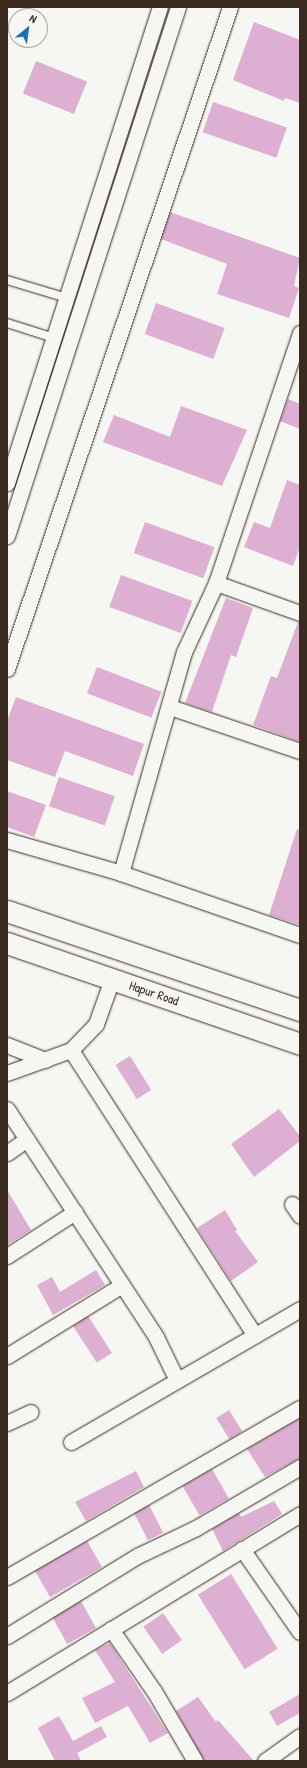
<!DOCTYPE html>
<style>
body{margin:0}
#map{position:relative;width:307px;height:1768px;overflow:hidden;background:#f6f6f2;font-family:"Patrick Hand",sans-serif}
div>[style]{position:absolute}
.building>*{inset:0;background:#ddafd2;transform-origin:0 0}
.roads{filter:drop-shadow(0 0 1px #3b2a1e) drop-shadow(0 0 1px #3b2a1e)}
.lane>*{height:8px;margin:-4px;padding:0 4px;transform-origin:4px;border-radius:4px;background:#f6f6f2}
.street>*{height:15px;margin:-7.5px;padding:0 7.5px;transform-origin:7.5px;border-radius:7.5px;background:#f6f6f2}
.secondary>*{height:21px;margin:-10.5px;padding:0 10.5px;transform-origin:10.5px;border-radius:10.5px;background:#f6f6f2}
span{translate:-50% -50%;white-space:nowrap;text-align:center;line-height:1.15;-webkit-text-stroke:4px #f6f6f2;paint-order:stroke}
.street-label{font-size:13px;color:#3b2a1e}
.frame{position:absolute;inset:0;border:8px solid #3b2a1e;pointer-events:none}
.north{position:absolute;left:8px;top:8px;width:40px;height:40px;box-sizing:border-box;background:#f6f6f2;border:1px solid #aba49d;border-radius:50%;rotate:29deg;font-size:11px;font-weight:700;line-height:16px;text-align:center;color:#3b2a1e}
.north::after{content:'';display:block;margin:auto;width:14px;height:18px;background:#1f6fb2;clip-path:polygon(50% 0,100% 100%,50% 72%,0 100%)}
</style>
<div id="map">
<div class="building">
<i style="clip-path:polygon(254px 22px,300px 40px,300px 103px,285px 98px,284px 101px,233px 80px)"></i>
<i style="left:36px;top:61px;width:55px;height:35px;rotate:22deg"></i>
<i style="left:213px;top:102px;width:78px;height:32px;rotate:19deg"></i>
<i style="clip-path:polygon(170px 212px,300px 258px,294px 286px,299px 288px,289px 318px,217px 294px,227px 264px,161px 239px)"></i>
<i style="left:156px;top:303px;width:73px;height:33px;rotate:20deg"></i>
<i style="clip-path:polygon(288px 399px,300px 404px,300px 429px,280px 421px)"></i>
<i style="clip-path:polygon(181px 406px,247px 430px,222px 486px,103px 442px,114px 415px,170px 437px)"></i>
<i style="clip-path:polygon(287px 480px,300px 485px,300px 547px,293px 566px,244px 547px,254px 522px,270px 528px)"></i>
<i style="left:145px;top:522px;width:74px;height:33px;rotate:20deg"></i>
<i style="left:121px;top:575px;width:76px;height:34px;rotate:20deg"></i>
<i style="clip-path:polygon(226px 598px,253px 608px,236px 657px,231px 655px,212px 712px,185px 703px)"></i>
<i style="clip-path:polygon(298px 622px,300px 622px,300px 742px,253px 725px,271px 676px,277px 678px)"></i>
<i style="left:97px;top:667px;width:69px;height:28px;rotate:21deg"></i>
<i style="clip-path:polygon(16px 697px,144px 744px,133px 776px,65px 751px,55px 777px,7px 760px,7px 721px)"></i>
<i style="left:59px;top:777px;width:59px;height:31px;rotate:19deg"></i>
<i style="clip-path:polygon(7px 791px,46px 805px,34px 837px,7px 827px)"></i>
<i style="clip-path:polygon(297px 829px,300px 830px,300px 925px,269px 915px)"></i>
<i style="left:130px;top:1056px;width:40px;height:17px;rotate:58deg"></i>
<i style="clip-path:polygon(279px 1109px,300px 1136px,300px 1141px,254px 1177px,231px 1144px)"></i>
<i style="clip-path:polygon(7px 1190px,31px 1230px,7px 1245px)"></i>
<i style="clip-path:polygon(225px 1210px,237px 1230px,235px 1231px,258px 1262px,231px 1281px,197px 1228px)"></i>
<i style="clip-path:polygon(96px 1270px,105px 1285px,53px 1315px,37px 1285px,52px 1277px,60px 1292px)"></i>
<i style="left:88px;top:1316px;width:44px;height:18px;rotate:57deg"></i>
<i style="left:229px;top:1410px;width:25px;height:15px;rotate:58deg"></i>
<i style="clip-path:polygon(300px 1418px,300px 1458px,265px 1477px,247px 1449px)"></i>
<i style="left:212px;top:1469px;width:34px;height:34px;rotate:60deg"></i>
<i style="clip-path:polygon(136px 1471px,144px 1487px,86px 1521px,75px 1502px)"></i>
<i style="clip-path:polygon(274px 1501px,282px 1514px,223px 1551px,212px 1529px,239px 1513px,241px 1517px)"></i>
<i style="left:149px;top:1505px;width:31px;height:17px;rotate:63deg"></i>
<i style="left:87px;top:1541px;width:30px;height:60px;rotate:60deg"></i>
<i style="left:231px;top:1574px;width:88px;height:39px;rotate:58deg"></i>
<i style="left:81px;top:1601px;width:31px;height:33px;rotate:61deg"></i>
<i style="left:163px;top:1613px;width:33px;height:24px;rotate:55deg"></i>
<i style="clip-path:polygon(110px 1643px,168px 1733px,150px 1743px,128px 1706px,95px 1723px,82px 1698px,115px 1682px,95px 1650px)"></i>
<i style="clip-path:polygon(300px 1694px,300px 1713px,277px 1726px,269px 1712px)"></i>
<i style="clip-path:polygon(198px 1697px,216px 1722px,218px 1720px,254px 1761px,204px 1761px,176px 1711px)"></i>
<i style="clip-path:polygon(59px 1716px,73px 1741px,101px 1726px,107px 1737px,77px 1753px,81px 1761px,55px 1761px,38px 1728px)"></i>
</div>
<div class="roads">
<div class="lane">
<i style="left:7px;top:280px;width:63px;rotate:16.7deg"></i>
<i style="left:7px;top:323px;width:49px;rotate:17.7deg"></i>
</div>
<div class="street">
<i style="left:7px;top:483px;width:500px;rotate:-72.2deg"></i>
<i style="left:7px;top:536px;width:556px;rotate:-72.09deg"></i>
<i style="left:216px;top:583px;width:89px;rotate:19.7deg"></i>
<i style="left:7px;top:669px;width:699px;rotate:-71.38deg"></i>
<i style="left:170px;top:707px;width:137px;rotate:18.7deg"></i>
<i style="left:7px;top:840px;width:119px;rotate:16.1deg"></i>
<i style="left:121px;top:873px;width:189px;rotate:19.1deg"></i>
<i style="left:121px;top:873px;width:230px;rotate:-74.1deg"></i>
<i style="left:184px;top:652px;width:76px;rotate:-65.1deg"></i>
<i style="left:216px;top:583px;width:264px;rotate:-71.4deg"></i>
<i style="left:7px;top:1045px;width:41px;rotate:21.5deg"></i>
<i style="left:71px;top:1050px;width:339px;rotate:57.2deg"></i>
<i style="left:7px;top:1073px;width:68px;rotate:-19.8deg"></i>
<i style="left:71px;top:1050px;width:36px;rotate:-46deg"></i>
<i style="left:96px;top:1024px;width:48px;rotate:-70.4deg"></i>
<i style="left:7px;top:1109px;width:272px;rotate:56.8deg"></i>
<i style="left:156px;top:1337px;width:48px;rotate:64deg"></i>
<i style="left:7px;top:1153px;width:24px;rotate:-35deg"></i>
<i style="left:292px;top:1204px;width:14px;rotate:56deg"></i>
<i style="left:7px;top:1256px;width:81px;rotate:-32.9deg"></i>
<i style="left:7px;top:1356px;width:135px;rotate:-31.7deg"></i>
<i style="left:7px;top:1423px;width:26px;rotate:-25deg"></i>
<i style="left:71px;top:1442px;width:265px;rotate:-30.1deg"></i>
<i style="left:242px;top:1549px;width:101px;rotate:55.1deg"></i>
<i style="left:7px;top:1577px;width:338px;rotate:-30deg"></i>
<i style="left:111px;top:1629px;width:75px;rotate:55.3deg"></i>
<i style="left:154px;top:1691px;width:81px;rotate:59.6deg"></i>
<i style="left:7px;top:1636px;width:153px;rotate:-31.6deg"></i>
<i style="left:137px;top:1556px;width:65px;rotate:-25.4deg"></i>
<i style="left:196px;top:1528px;width:121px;rotate:-30.4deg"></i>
<i style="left:7px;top:1693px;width:343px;rotate:-31.4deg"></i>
<i style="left:265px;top:1761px;width:43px;rotate:-35.5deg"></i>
</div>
<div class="secondary">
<i style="left:7px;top:911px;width:309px;rotate:18.7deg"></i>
<i style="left:7px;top:943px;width:310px;rotate:19deg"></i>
</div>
</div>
<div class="street-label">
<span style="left:154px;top:993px;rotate:19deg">Hapur Road</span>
</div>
<div class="frame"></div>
<div class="north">N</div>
</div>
